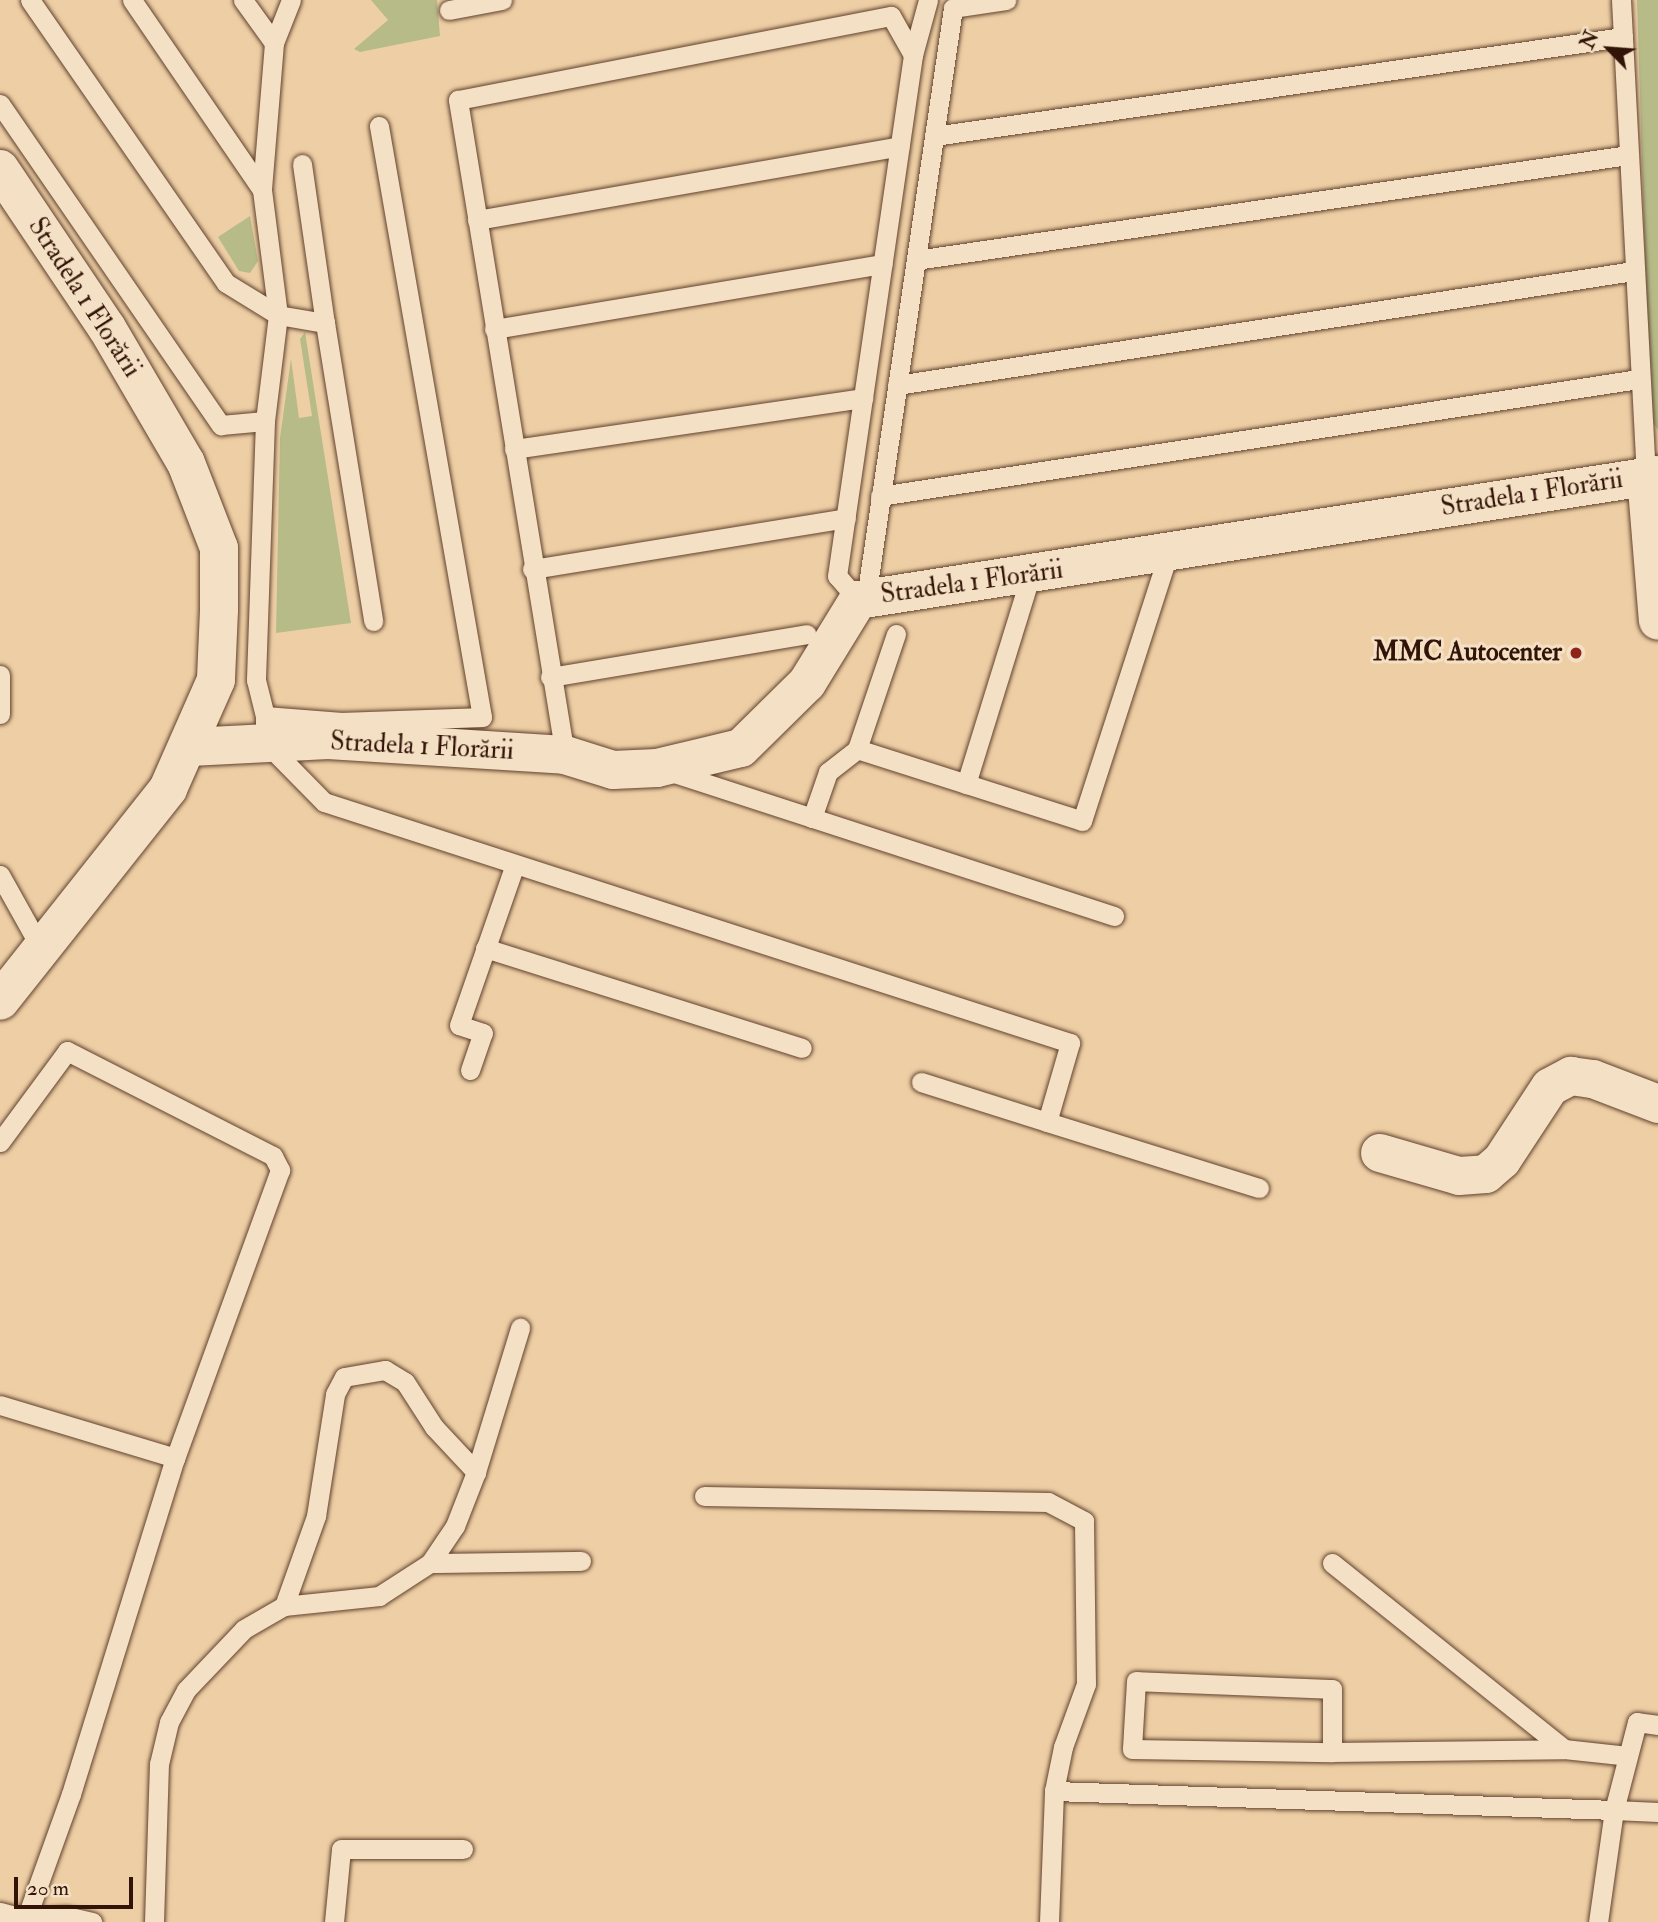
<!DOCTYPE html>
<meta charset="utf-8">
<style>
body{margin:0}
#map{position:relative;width:1658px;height:1922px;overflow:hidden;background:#eecfa5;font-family:"IM FELL Double Pica",serif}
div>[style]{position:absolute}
.green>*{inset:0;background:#b6bb88}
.roads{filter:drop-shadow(0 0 2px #61422e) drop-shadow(0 0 2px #61422e)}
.lane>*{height:19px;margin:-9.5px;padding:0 9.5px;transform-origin:9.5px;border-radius:9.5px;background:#f4e0c4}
.street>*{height:38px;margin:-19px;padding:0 19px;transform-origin:19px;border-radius:19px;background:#f4e0c4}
.dots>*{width:19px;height:19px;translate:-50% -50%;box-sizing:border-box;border:4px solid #f4e0c4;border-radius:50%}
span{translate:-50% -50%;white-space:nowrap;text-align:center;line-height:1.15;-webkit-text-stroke:6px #f4e0c4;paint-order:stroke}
.street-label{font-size:26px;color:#321307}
.poi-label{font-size:26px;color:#321307;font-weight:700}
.right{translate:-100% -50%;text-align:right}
.north{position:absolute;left:1574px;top:14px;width:70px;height:70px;-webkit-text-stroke:5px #f4e0c4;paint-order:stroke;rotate:295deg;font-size:19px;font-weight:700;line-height:28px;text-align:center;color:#321307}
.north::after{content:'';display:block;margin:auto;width:24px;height:32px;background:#321307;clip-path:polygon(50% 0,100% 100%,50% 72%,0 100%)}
.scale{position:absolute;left:14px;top:1877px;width:119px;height:32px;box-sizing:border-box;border:4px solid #321307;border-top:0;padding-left:9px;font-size:21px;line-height:24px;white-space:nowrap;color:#321307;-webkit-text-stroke:5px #f4e0c4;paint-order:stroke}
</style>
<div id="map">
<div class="green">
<i style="clip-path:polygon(371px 0,437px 0,440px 36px,360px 52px,354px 49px,388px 20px)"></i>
<i style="clip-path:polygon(1637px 0,1658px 0,1658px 430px,1650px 418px)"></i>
<i style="clip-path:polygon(250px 216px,258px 261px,250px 273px,239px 271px,218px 237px)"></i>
<i style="clip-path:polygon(305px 332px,351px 623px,276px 633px,280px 438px,291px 359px,299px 418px,312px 416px,300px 339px)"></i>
</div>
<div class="roads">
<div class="lane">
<i style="left:30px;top:0;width:344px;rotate:55.3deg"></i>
<i style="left:226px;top:283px;width:61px;rotate:31.6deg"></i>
<i style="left:278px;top:315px;width:48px;rotate:9.7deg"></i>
<i style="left:325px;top:323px;width:302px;rotate:80.8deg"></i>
<i style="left:132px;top:0;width:230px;rotate:55.6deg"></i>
<i style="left:243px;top:0;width:53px;rotate:54.2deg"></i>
<i style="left:291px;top:0;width:46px;rotate:111.6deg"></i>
<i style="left:274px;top:43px;width:147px;rotate:94.7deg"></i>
<i style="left:262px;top:190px;width:126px;rotate:82.7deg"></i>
<i style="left:278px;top:315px;width:107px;rotate:97deg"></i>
<i style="left:265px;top:421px;width:259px;rotate:92deg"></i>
<i style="left:256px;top:680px;width:37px;rotate:76deg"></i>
<i style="left:265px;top:716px;width:26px;rotate:90deg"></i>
<i style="left:265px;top:742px;width:84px;rotate:45.5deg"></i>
<i style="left:324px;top:802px;width:784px;rotate:17.9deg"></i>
<i style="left:1070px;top:1043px;width:82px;rotate:106.2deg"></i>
<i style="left:1047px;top:1122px;width:222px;rotate:17.3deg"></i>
<i style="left:1621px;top:0;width:477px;rotate:87deg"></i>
<i style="left:449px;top:10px;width:54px;rotate:-10.7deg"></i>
<i style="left:0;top:104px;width:390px;rotate:55.5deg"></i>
<i style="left:221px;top:425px;width:44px;rotate:-5.2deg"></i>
<i style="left:934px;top:136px;width:696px;rotate:-8.18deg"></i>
<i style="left:302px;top:164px;width:161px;rotate:81.8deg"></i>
<i style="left:477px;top:220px;width:429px;rotate:-9.9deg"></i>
<i style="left:916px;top:260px;width:720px;rotate:-8.39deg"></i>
<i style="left:494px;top:329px;width:394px;rotate:-9.5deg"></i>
<i style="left:897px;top:385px;width:745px;rotate:-8.8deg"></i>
<i style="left:514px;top:449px;width:353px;rotate:-8.3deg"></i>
<i style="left:880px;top:496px;width:767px;rotate:-8.77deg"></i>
<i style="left:532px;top:569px;width:318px;rotate:-9.2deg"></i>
<i style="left:866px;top:598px;width:596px;rotate:-81.61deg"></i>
<i style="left:953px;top:8px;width:54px;rotate:-8.6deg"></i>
<i style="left:858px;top:600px;width:32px;rotate:-131deg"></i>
<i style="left:837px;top:576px;width:527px;rotate:-81.7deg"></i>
<i style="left:896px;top:634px;width:121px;rotate:108.7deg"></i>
<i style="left:857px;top:749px;width:236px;rotate:17.7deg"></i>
<i style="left:1082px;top:821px;width:281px;rotate:-72.1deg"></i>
<i style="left:0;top:675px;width:39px;rotate:90deg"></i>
<i style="left:550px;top:677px;width:260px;rotate:-9.5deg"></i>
<i style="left:265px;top:716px;width:77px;rotate:4.5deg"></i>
<i style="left:342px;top:722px;width:140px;rotate:-2deg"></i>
<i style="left:482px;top:717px;width:600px;rotate:-99.89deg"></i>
<i style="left:565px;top:755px;width:664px;rotate:-99.28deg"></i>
<i style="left:458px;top:100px;width:441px;rotate:-11deg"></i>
<i style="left:891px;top:16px;width:45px;rotate:60.6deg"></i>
<i style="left:913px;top:55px;width:57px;rotate:-74.7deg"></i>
<i style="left:668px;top:771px;width:469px;rotate:18deg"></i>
<i style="left:966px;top:784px;width:220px;rotate:-72.8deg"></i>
<i style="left:812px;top:818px;width:49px;rotate:-70.8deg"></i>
<i style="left:828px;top:772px;width:37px;rotate:-38deg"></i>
<i style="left:0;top:875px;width:86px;rotate:60.8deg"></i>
<i style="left:485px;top:948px;width:332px;rotate:17.5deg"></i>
<i style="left:470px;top:1070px;width:39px;rotate:-71deg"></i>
<i style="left:483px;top:1033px;width:25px;rotate:-162deg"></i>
<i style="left:459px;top:1025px;width:170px;rotate:-70.8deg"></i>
<i style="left:921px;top:1082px;width:132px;rotate:17.6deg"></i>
<i style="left:0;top:1142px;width:113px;rotate:-53.6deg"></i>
<i style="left:67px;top:1051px;width:231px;rotate:27deg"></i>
<i style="left:273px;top:1156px;width:16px;rotate:63deg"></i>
<i style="left:280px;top:1170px;width:307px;rotate:110deg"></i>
<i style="left:175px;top:1458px;width:352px;rotate:107.2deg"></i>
<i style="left:71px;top:1794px;width:133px;rotate:109.8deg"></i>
<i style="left:0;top:1405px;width:183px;rotate:16.8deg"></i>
<i style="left:704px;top:1496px;width:344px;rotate:1deg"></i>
<i style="left:1048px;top:1502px;width:41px;rotate:27.8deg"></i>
<i style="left:1084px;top:1521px;width:163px;rotate:89.3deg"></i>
<i style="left:1086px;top:1684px;width:67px;rotate:110.1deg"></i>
<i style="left:1063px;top:1747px;width:45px;rotate:101.6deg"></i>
<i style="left:430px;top:1563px;width:151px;rotate:-0.8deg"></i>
<i style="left:1332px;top:1563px;width:297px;rotate:38.7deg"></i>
<i style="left:284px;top:1606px;width:96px;rotate:-70.4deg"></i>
<i style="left:316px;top:1516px;width:123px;rotate:-81.1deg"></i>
<i style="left:335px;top:1394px;width:19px;rotate:-62deg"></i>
<i style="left:344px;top:1377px;width:42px;rotate:-9.7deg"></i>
<i style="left:385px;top:1370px;width:23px;rotate:31deg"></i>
<i style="left:405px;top:1382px;width:54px;rotate:57.2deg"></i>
<i style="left:434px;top:1427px;width:62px;rotate:47deg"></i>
<i style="left:1658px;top:1725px;width:21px;rotate:-172deg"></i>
<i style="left:1637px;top:1722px;width:91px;rotate:104.6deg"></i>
<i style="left:1614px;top:1810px;width:44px;rotate:2.6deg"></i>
<i style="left:1332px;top:1752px;width:63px;rotate:-90deg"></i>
<i style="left:1332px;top:1689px;width:196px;rotate:-177.7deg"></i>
<i style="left:1136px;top:1681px;width:68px;rotate:93.4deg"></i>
<i style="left:1132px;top:1749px;width:200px;rotate:0.9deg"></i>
<i style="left:1332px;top:1752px;width:232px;rotate:-0.7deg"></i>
<i style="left:1564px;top:1749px;width:64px;rotate:6.2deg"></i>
<i style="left:0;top:1912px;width:27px;rotate:15deg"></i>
<i style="left:26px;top:1919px;width:40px;rotate:-4.3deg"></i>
<i style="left:66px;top:1916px;width:27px;rotate:13deg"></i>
<i style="left:154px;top:1922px;width:158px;rotate:-88.2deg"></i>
<i style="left:159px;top:1764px;width:43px;rotate:-76.6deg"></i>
<i style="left:169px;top:1722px;width:36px;rotate:-62deg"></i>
<i style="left:186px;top:1690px;width:84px;rotate:-46.4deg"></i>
<i style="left:244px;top:1629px;width:46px;rotate:-29.9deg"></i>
<i style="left:284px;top:1606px;width:96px;rotate:-6deg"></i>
<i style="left:379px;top:1596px;width:61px;rotate:-32.9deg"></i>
<i style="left:430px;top:1563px;width:45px;rotate:-56deg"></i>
<i style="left:455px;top:1526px;width:58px;rotate:-68.7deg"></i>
<i style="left:476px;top:1472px;width:151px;rotate:-73deg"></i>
<i style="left:334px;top:1922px;width:73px;rotate:-84.5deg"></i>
<i style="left:341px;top:1849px;width:122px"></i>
<i style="left:1049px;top:1922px;width:131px;rotate:-87.8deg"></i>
<i style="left:1054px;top:1791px;width:560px;rotate:1.94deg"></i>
<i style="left:1614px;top:1810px;width:113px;rotate:98.1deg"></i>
</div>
<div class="street">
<i style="left:0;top:169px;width:192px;rotate:56.1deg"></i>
<i style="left:107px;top:328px;width:156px;rotate:59.7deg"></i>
<i style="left:186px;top:463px;width:91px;rotate:68.8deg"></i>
<i style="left:219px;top:548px;width:62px;rotate:90deg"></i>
<i style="left:219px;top:610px;width:70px;rotate:92.5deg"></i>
<i style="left:216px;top:680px;width:119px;rotate:113.8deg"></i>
<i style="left:168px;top:789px;width:270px;rotate:128.4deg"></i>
<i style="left:1646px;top:476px;width:145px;rotate:85.3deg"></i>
<i style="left:190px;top:747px;width:138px;rotate:-2.9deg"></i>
<i style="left:328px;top:740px;width:237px;rotate:3.6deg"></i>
<i style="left:565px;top:755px;width:50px;rotate:17.4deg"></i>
<i style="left:613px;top:770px;width:44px;rotate:-2.6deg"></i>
<i style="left:657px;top:768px;width:86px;rotate:-13.4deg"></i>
<i style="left:741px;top:748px;width:93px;rotate:-44.6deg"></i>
<i style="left:807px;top:683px;width:97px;rotate:-58.4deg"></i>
<i style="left:858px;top:600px;width:810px;rotate:-8.88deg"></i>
<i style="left:1380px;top:1153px;width:82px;rotate:16.2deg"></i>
<i style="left:1459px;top:1176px;width:27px;rotate:-4deg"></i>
<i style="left:1486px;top:1174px;width:21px;rotate:-41deg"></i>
<i style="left:1502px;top:1160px;width:87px;rotate:-56.7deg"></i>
<i style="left:1550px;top:1087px;width:24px;rotate:-28deg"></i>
<i style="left:1571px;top:1076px;width:22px;rotate:8deg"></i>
<i style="left:1593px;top:1079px;width:70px;rotate:21deg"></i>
</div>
</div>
<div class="dots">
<i style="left:1576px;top:653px;background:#8f2418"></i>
</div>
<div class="street-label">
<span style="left:84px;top:298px;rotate:57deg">Stradela 1 Florării</span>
<span style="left:1532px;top:494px;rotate:-9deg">Stradela 1 Florării</span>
<span style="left:972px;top:583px;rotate:-8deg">Stradela 1 Florării</span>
<span style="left:422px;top:747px;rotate:3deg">Stradela 1 Florării</span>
</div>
<div class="poi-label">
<span class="right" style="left:1562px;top:653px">MMC Autocenter</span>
</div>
<div class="north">N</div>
<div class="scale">20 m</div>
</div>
